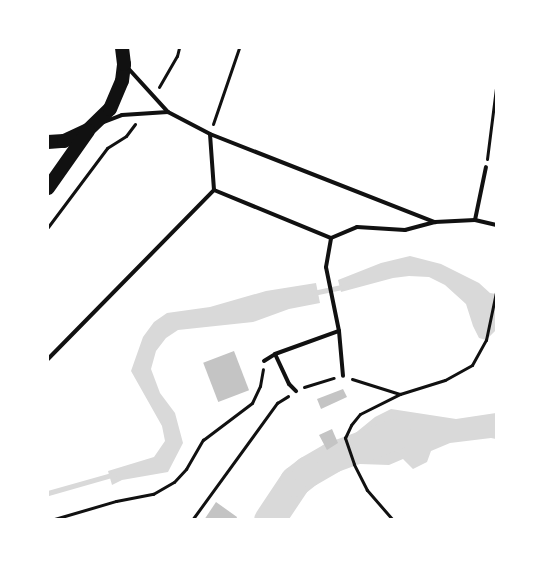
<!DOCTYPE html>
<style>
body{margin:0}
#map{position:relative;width:544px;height:567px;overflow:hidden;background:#fff;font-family:Merriweather,serif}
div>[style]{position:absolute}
.water>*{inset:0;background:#d9d9d9}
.stream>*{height:5px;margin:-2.5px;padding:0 2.5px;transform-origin:2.5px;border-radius:2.5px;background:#d9d9d9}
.river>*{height:31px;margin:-15.5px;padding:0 15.5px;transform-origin:15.5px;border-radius:15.5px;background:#d9d9d9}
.building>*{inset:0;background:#c4c4c4;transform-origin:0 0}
.path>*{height:3px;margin:-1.5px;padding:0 1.5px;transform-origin:1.5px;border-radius:1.5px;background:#111}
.service>*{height:4px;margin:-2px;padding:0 2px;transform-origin:2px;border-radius:2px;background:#111}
.trunk>*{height:14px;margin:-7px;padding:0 7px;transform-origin:7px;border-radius:7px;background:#111}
span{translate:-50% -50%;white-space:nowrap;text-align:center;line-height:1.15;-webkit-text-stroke:4px #fff;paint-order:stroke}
.frame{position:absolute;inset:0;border:49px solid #fff;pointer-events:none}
</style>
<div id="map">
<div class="water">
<i style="clip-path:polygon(410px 256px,441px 264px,479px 283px,490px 293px,496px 294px,496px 330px,486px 340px,479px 338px,473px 326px,466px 304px,445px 285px,429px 277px,409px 276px,393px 278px,341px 292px,338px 280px,381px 263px)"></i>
<i style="clip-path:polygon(316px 283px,320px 303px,289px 309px,253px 322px,178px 330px,166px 338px,156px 351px,151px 369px,160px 393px,175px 413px,183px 443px,168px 472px,122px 480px,112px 485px,108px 471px,154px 457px,165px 441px,162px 426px,131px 371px,143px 337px,154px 322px,167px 313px,210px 307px,266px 291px)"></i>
<i style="clip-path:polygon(391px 409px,456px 419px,496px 413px,496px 439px,491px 438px,450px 443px,431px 451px,427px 462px,413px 469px,403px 459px,389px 465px,360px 464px,353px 435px,375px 417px)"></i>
<i style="clip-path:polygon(338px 443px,346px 465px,308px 488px,284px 519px,263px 520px,285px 482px,300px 465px)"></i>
</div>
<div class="stream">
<i style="left:313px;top:293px;width:34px;rotate:-12deg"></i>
<i style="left:48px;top:493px;width:70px;rotate:-15.8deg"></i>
</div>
<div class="river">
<i style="left:269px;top:520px;width:47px;rotate:-56.3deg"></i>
<i style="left:295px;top:481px;width:16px;rotate:-38deg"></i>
<i style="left:308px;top:471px;width:28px;rotate:-30deg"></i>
<i style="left:332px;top:457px;width:67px;rotate:-20.1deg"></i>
</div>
<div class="building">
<i style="left:234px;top:351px;width:42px;height:33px;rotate:69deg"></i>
<i style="clip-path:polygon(343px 389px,347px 397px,321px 409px,317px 399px)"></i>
<i style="clip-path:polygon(332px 429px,338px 443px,327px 450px,319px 435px)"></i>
<i style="clip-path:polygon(216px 502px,237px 517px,236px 520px,204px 520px)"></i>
</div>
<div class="path">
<i style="left:159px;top:87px;width:36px;rotate:-60deg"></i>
<i style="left:177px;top:56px;width:8px;rotate:-76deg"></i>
<i style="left:213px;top:124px;width:80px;rotate:-71.1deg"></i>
<i style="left:487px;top:159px;width:72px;rotate:-82.8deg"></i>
<i style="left:48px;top:227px;width:99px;rotate:-53.2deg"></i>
<i style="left:107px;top:148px;width:22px;rotate:-32deg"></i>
<i style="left:126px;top:136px;width:15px;rotate:-53deg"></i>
<i style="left:352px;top:379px;width:50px;rotate:17.4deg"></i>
<i style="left:304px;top:387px;width:31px;rotate:-17deg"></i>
<i style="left:51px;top:520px;width:68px;rotate:-16.3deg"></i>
<i style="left:116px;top:501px;width:38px;rotate:-11deg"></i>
<i style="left:153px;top:494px;width:24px;rotate:-30deg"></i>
<i style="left:174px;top:482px;width:18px;rotate:-47deg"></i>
<i style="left:186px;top:469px;width:34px;rotate:-60deg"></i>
<i style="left:203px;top:440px;width:61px;rotate:-37.1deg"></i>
<i style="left:252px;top:403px;width:19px;rotate:-65deg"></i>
<i style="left:260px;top:386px;width:17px;rotate:-80deg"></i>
<i style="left:192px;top:520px;width:145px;rotate:-54deg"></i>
<i style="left:277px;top:403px;width:13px;rotate:-32deg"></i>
<i style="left:393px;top:520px;width:40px;rotate:-131deg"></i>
<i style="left:367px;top:490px;width:29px;rotate:-117deg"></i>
<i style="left:354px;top:464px;width:28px;rotate:-109deg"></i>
<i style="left:345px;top:438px;width:14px;rotate:-65deg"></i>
<i style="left:351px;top:425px;width:14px;rotate:-51deg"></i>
<i style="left:360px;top:414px;width:45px;rotate:-26.6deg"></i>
<i style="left:400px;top:394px;width:47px;rotate:-17.3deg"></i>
<i style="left:445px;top:380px;width:31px;rotate:-29deg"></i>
<i style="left:472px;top:365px;width:29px;rotate:-61deg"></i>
<i style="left:486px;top:340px;width:49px;rotate:-78.2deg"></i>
</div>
<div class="service">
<i style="left:127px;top:67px;width:61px;rotate:47.7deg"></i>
<i style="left:168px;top:112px;width:47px;rotate:27.6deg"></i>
<i style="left:210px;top:134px;width:242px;rotate:21.4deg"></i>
<i style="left:435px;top:222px;width:40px;rotate:-2.9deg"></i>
<i style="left:475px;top:220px;width:54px;rotate:-78.3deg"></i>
<i style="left:104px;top:122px;width:19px;rotate:-21deg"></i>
<i style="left:122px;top:115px;width:46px;rotate:-3.7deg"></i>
<i style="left:214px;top:190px;width:126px;rotate:22.3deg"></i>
<i style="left:331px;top:238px;width:28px;rotate:-23deg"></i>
<i style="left:357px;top:227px;width:48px;rotate:3.6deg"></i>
<i style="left:405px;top:230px;width:30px;rotate:-15deg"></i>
<i style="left:475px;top:220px;width:22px;rotate:13deg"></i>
<i style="left:339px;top:331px;width:45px;rotate:84.9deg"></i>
<i style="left:275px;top:354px;width:33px;rotate:65deg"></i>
<i style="left:289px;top:384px;width:10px;rotate:45deg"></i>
<i style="left:48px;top:359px;width:237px;rotate:-45.5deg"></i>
<i style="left:214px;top:190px;width:56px;rotate:-94.1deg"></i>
<i style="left:264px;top:361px;width:13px;rotate:-32deg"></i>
<i style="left:275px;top:354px;width:68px;rotate:-19.8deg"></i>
<i style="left:339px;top:331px;width:65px;rotate:-101.5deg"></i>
<i style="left:326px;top:267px;width:29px;rotate:-80deg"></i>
</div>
<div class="trunk">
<i style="left:48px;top:142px;width:16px;rotate:-4deg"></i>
<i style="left:64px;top:141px;width:26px;rotate:-25deg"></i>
<i style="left:88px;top:130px;width:30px;rotate:-44deg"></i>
<i style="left:110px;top:109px;width:30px;rotate:-67deg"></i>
<i style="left:122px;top:81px;width:17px;rotate:-83deg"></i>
<i style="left:124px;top:64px;width:16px;rotate:-97deg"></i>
<i style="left:48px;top:188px;width:70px;rotate:-54.9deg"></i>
</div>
<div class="frame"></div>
</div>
